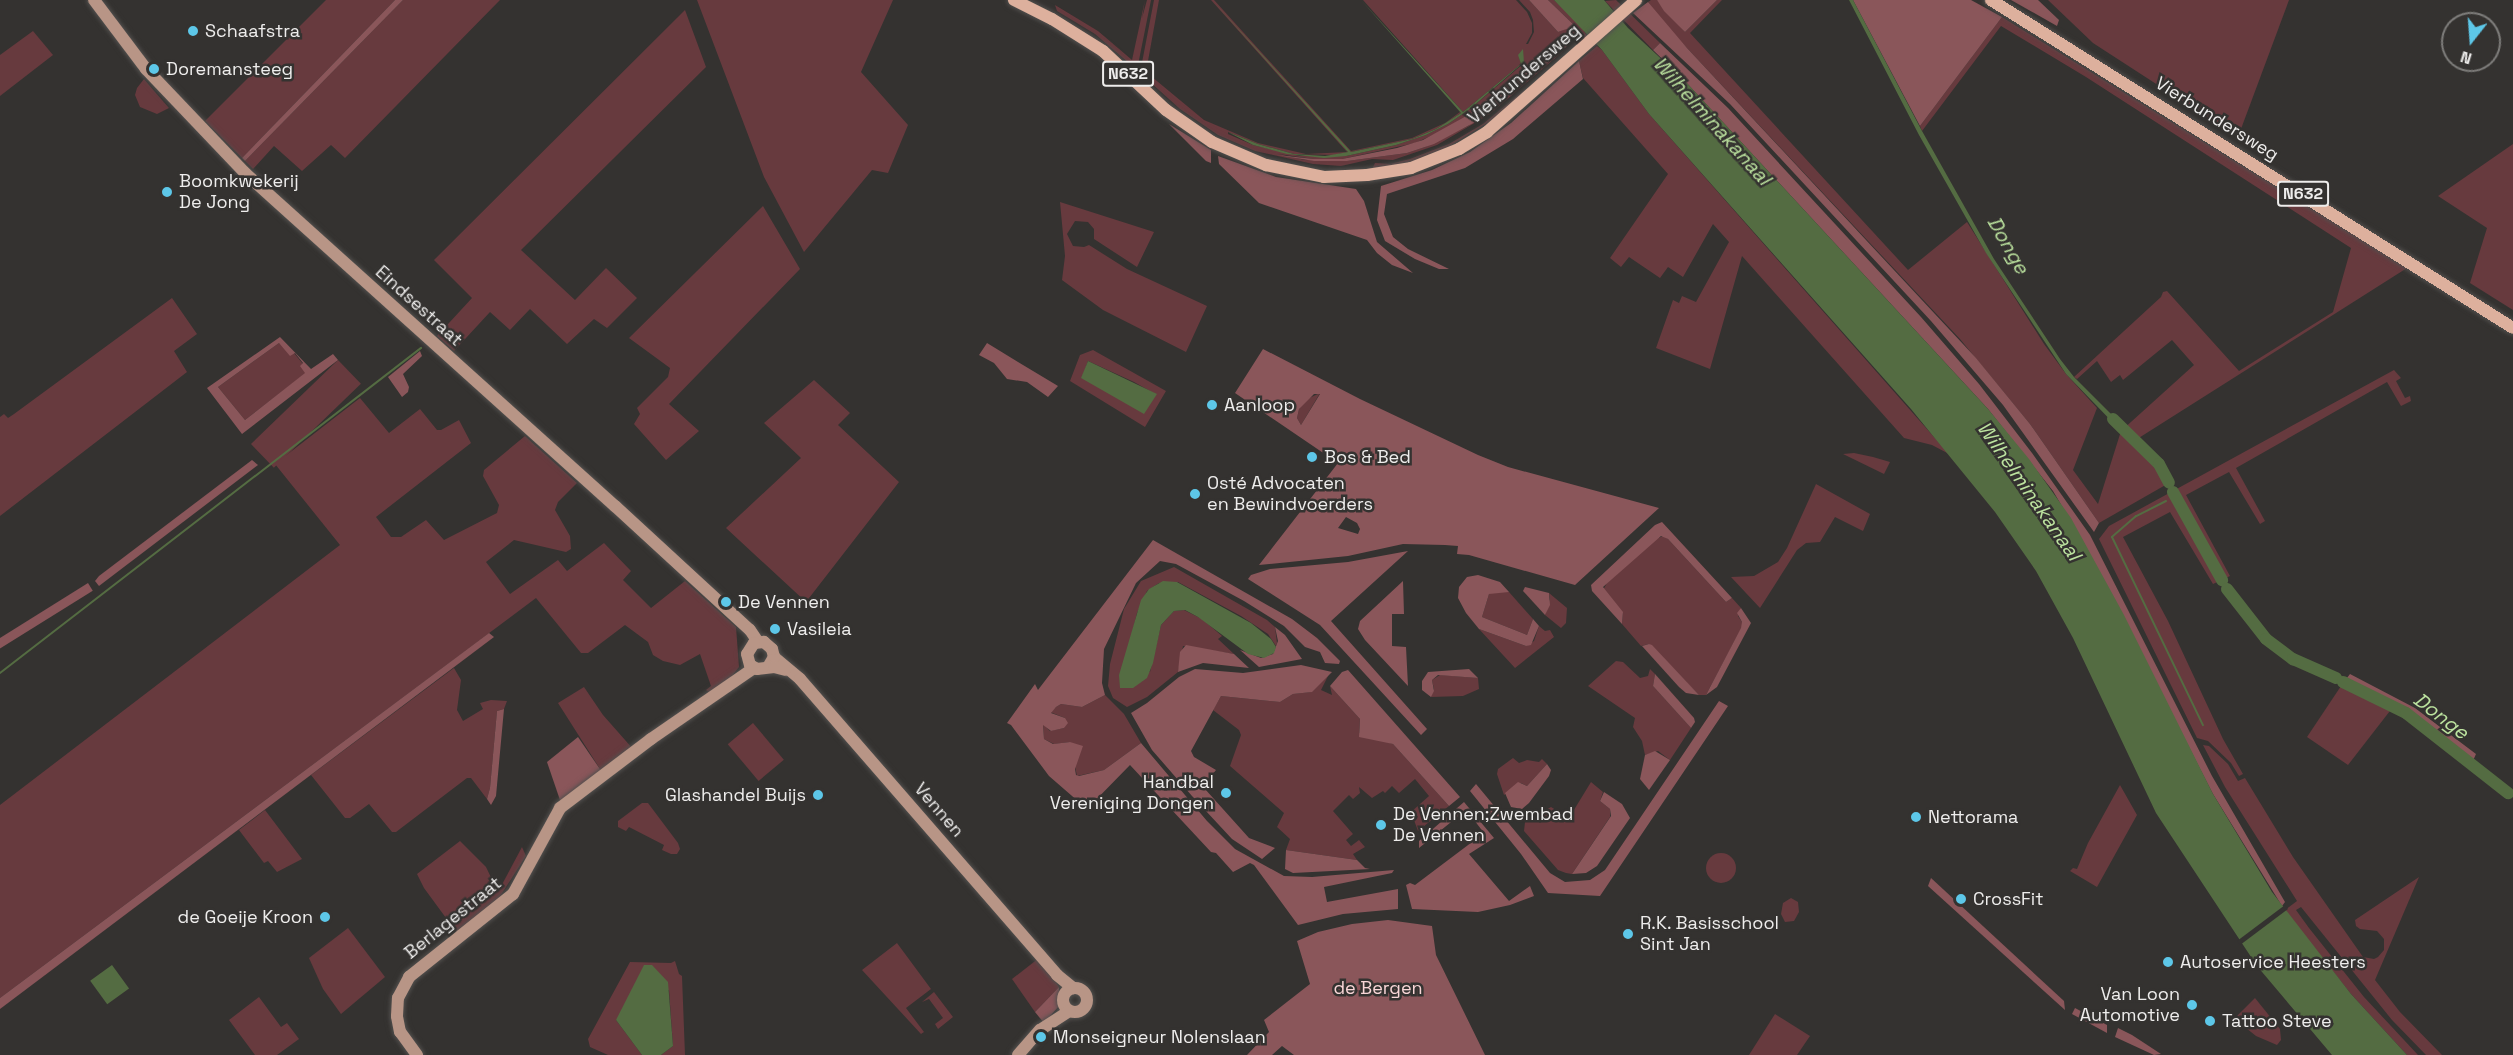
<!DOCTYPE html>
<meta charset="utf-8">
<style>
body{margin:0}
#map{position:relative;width:2513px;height:1055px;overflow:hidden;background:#343230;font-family:"Space Grotesk",sans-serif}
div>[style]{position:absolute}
.green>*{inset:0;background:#673a3e;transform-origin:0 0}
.round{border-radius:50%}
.forest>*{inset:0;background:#8a565a;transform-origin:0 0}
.water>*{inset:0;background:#546c42;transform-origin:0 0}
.pier>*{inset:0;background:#343230;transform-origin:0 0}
.stream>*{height:2px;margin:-1px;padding:0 1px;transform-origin:1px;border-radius:1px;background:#546c42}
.river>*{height:12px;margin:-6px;padding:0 6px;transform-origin:6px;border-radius:6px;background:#546c42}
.roads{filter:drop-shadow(0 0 2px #52504e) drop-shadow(0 0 2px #52504e)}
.secondary>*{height:12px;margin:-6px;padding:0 6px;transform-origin:6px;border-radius:6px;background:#b89586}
.secondary>.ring{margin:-6px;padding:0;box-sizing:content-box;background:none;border:12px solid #b89586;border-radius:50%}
.primary>*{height:12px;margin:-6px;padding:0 6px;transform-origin:6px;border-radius:6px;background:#ddb09d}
.dots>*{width:16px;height:16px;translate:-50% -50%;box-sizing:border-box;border:3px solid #343230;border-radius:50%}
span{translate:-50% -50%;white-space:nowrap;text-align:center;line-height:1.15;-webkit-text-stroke:5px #343230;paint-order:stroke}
.shield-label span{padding:2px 4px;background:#343230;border:2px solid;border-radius:4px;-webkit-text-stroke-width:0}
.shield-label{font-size:16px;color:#eeedec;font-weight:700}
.poi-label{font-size:18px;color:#eeedec}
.left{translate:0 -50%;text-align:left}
.right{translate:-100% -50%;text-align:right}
.street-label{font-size:18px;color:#eeedec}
.park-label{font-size:18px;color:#f9d6d7}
.water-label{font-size:20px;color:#bce39f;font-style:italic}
.north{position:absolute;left:2441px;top:12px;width:60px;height:60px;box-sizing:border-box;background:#343230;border:2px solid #7e7d7b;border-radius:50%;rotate:197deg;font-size:16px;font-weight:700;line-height:24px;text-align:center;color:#eeedec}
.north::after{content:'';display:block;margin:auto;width:21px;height:27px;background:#5dc7e8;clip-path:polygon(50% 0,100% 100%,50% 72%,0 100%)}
</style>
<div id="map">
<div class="green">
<i style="clip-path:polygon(326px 0,395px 0,242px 158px,205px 121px)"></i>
<i style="clip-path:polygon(403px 0,500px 0,345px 158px,331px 145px,302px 171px,274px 146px,253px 169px,245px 161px)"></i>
<i style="clip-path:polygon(697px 0,893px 0,861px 72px,908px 125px,888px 173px,872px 170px,804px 252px,764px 177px)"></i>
<i style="clip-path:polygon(1145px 0,1142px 18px,1147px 0,1151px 0,1137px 70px,1095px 34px,1057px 11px,1055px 5px,1098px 31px,1132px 60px)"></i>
<i style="clip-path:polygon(1154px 0,1159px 0,1146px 72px,1204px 120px,1258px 143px,1306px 154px,1347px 152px,1211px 0,1214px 0,1351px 151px,1412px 138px,1445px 123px,1460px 112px,1361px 0,1461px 113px,1436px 129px,1412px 139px,1351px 152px,1341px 144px,1348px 152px,1334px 155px,1294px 154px,1258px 144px,1228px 132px,1228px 134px,1253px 145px,1300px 156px,1346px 156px,1396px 145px,1426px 135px,1448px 124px,1470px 109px,1524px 63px,1522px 53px,1519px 57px,1521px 64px,1463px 112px,1363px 0,1516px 0,1527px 12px,1532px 23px,1532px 33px,1526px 44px,1528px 44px,1534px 32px,1533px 20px,1530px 12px,1519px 0,1529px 0,1558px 32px,1574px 25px,1548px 0,1554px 0,1579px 23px,1592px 44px,1585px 52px,1572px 38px,1561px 39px,1468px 115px,1440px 132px,1415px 143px,1342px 159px,1314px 159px,1278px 154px,1305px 160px,1347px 161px,1407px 153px,1425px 147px,1468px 126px,1568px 47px,1490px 114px,1437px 145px,1393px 160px,1372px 159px,1341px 166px,1313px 164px,1255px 151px,1218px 135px,1180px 109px,1140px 73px)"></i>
<i style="clip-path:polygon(1616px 0,1660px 43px,1653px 50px,1605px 1px)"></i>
<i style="clip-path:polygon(1651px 0,1657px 0,1685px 32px,1717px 0,1722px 0,1690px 33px,1908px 270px,1967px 222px,2044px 344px,2066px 374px,2097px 408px,2073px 470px,2098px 504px,2121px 431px,2194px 365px,2172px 340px,2123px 380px,2120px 375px,2111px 382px,2097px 361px,2077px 379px,2074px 377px,2161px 297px,2163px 292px,2167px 291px,2239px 371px,2333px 312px,2351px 248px,2086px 77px,2001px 26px,1922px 131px,1920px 126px,2002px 17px,2407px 268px,2134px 441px,2161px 468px,2169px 483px,2099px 523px,2030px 424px,1960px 339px,1687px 48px,1659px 18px,1648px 2px)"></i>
<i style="clip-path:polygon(2048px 0,2289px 0,2238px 137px,2093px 43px)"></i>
<i style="clip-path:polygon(685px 10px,706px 67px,521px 250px,575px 300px,606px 268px,637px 298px,607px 328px,594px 319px,567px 344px,530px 309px,510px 330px,490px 312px,454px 351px,437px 336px,472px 298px,434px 260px)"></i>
<i style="clip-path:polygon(33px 31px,53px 55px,0 96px,0 55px)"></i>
<i style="clip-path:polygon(1597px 46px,1602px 50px,1649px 114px,1949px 454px,1932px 445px,1904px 438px,1742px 256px,1710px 369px,1656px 348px,1673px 300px,1679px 303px,1682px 296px,1696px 302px,1729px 242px,1713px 224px,1683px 277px,1668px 267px,1660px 278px,1629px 257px,1621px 267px,1610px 258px,1668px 174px,1583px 78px,1579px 61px)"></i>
<i style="clip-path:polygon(144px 79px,155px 92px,169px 108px,157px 114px,140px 107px,135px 95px,137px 88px)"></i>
<i style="clip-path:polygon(1527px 88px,1492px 120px,1450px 146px,1413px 161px,1372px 169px,1375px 163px,1390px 164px,1410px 159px,1449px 144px,1483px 124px)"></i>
<i style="clip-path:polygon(2513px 144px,2513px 310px,2470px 283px,2487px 228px,2438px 196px)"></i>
<i style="clip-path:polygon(1060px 202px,1154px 232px,1137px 267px,1094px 239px,1094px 229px,1088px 222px,1075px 221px,1067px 234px,1073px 246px,1084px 247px,1089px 245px,1127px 269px,1207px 306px,1186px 352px,1103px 310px,1062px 280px,1065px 256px)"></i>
<i style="clip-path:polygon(763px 206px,800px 269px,669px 404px,699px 431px,666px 460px,634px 424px,640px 414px,637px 408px,668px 377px,670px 368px,629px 338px)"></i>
<i style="clip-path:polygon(172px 298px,197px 334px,174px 351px,187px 372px,0 516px,0 417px,4px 414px,8px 418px,14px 414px)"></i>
<i style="clip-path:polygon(279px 343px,294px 353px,303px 364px,306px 373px,245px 420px,218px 387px)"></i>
<i style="clip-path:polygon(evenodd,1093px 350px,1166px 391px,1145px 427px,1070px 381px,1080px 355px,1093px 350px,1088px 361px,1134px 382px,1157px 395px,1082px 378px,1088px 361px)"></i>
<i style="left:338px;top:360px;width:33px;height:121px;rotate:46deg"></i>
<i style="clip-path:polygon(2394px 370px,2401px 378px,2396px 381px,2405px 398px,2410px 396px,2411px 401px,2401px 406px,2387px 382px,2236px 468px,2265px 521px,2260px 524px,2229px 472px,2186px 495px,2230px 576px,2213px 584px,2170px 512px,2123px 537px,2168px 621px,2223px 739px,2243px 774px,2239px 776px,2231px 763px,2208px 741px,2197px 738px,2099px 539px,2109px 526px)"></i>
<i style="clip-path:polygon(814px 380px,850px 413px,838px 425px,899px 482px,806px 602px,726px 528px,801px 458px,764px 423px)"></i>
<i style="clip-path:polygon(1320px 393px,1301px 425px,1297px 418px,1299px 409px,1305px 400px)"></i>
<i style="clip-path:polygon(360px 398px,389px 433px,420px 409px,437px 430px,441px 430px,459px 420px,471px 443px,376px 517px,391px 537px,401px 537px,426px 520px,444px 540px,497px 513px,499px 505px,483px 476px,484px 470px,525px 436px,577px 483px,558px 502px,555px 510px,570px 536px,571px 549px,566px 552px,514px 540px,486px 562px,510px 594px,558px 560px,567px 571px,604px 543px,631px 571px,623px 580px,651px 608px,685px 581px,736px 627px,739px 667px,728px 681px,709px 692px,706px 690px,711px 686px,700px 654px,680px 665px,663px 661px,653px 655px,648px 642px,625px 625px,588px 653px,581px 653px,536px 598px,0 998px,0 805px,340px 545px,275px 464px)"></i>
<i style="clip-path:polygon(1854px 453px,1873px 457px,1890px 462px,1884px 474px,1843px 454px)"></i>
<i style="clip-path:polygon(1816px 484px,1870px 514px,1863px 531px,1835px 517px,1820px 542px,1806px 543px,1797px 550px,1760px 608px,1731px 577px,1754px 576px,1778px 562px,1787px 548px)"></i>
<i style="clip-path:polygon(1663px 536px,1668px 539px,1726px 602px,1732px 598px,1741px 608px,1738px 616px,1742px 622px,1742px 627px,1706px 695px,1699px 695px,1649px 644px,1641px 646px,1622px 624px,1623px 613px,1603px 590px,1607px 583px,1654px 540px)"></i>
<i style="clip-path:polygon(1174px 567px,1267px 620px,1275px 627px,1277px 643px,1276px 646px,1268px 634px,1241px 616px,1178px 582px,1159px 583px,1147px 591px,1137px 613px,1128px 651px,1150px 672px,1161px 625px,1174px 611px,1184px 610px,1202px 619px,1222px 636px,1218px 639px,1234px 654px,1183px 646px,1178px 672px,1147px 697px,1127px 707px,1113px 698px,1108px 686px,1110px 664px,1124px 609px,1141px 581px)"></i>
<i style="clip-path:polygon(1494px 591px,1509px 592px,1533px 619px,1527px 635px,1482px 617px,1489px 594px)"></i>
<i style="clip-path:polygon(1549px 593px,1567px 608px,1566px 623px,1561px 628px,1545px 615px,1550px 599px)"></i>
<i style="clip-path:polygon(1539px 626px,1545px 631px,1550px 630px,1554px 637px,1515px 668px,1479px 629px,1526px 646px,1534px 641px)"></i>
<i style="clip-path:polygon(1616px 661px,1623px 662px,1640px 678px,1648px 676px,1650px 669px,1655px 674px,1653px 686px,1691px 728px,1670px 760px,1658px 751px,1645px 755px,1642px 741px,1633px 727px,1635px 718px,1588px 686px)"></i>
<i style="clip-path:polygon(454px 668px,461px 680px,457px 710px,463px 721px,483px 709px,480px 703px,491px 700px,507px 701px,504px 709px,497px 711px,490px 788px,487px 799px,471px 778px,467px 778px,396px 832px,392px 832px,369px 804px,350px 818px,345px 818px,311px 775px)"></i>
<i style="clip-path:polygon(1329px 674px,1321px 690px,1332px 695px,1330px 686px,1360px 719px,1359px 733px,1393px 744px,1449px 806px,1418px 831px,1411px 812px,1429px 796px,1415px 779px,1399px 793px,1392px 786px,1385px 793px,1383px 791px,1372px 798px,1359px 787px,1360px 793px,1353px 799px,1349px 795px,1333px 811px,1353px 834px,1346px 840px,1351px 846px,1359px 840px,1365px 847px,1353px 854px,1357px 860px,1286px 850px,1290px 839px,1277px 827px,1284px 813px,1230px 766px,1241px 735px,1239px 730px,1213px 710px,1221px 696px,1280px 702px,1293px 694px,1311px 692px)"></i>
<i style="clip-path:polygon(1440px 675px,1478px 678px,1479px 689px,1463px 696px,1431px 697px,1434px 689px,1432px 680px)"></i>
<i style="clip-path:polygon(2343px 683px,2393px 707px,2348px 765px,2307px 737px)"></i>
<i style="clip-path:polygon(584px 687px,603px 715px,633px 749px,602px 772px,558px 703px)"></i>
<i style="clip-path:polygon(1105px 695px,1124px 714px,1141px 743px,1104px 770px,1077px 776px,1070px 742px,1054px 744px,1044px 739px,1043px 724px,1050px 731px,1064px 728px,1065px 718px,1050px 712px,1056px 707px,1061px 704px,1082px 707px)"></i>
<i style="left:753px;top:723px;width:48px;height:33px;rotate:50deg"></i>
<i style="clip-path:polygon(2203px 745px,2209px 746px,2228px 764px,2238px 781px,2245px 778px,2293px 857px,2363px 957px,2374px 959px,2378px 957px,2384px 950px,2384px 939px,2377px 931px,2360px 929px,2356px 926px,2355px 920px,2419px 877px,2375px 980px,2400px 1012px,2442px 1055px,2426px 1055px,2392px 1020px,2301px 907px,2296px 910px,2309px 928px,2364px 997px,2418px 1055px,2407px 1055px,2351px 994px,2305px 936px,2285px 910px,2297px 901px,2225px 787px)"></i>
<i style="clip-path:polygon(1513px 758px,1519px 763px,1527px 760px,1539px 762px,1542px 759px,1547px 764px,1527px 786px,1521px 783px,1504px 795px,1497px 774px,1498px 769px)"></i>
<i style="clip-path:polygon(1591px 782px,1603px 792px,1600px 801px,1610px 809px,1610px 817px,1572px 874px,1566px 873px,1558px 870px,1524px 831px,1525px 822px,1551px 807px,1569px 818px)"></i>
<i style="clip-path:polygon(2120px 785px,2137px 815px,2097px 887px,2070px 871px,2073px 868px,2077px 869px,2088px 843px)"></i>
<i style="clip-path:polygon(642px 803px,648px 803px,678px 843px,680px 849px,677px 854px,671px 854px,662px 850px,664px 845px,629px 827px,626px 831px,618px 827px,618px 821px)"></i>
<i style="clip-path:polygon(265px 810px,302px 859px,277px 872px,268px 861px,264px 863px,239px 830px)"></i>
<i style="clip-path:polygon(460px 841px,486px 867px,498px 892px,522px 847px,526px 856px,497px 901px,457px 933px,424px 888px,417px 874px)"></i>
<i class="round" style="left:1706px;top:853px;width:30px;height:30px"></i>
<i style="clip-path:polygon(1791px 898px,1798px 902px,1799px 912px,1794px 921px,1785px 922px,1781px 914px,1783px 903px)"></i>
<i style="clip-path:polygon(348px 928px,385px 977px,341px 1014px,323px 989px,309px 958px)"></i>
<i style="clip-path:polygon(897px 943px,931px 989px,906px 1008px,924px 1032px,921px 1034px,862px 970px)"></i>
<i style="clip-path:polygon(1039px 958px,1059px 987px,1035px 1012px,1012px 979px)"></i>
<i style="clip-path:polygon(675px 961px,679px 974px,682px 976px,685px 1055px,661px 1055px,673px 1046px,669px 990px,616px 1020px,642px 1055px,608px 1055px,590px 1047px,588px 1039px,630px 962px,671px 963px)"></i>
<i style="clip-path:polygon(934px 992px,953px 1017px,938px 1029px,935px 1024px,943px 1018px,929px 999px,922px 1002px)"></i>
<i style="clip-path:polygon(259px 997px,281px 1027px,287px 1023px,299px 1039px,277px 1055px,255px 1055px,229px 1020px)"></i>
<i style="clip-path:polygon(2255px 998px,2280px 1029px,2281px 1040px,2277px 1045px,2256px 1036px,2241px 1024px,2237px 1016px)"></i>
<i style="clip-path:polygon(1775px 1014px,1810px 1036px,1797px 1055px,1749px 1055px)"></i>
</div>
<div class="forest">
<i style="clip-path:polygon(395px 0,403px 0,245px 161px,242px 158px)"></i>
<i style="clip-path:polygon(1529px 0,1548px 0,1575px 26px,1558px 32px)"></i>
<i style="clip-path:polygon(1657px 0,1717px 0,1685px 32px,1664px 11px)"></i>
<i style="clip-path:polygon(1853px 0,1971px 0,2002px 17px,1920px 126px)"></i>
<i style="clip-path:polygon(2011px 0,2038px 0,2059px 20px,2057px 26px)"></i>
<i style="clip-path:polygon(1648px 2px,1687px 48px,1976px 358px,2030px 424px,2099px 523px,2094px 532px,2003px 405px,1931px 321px,1730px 104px,1633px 13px)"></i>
<i style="clip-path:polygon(1561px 39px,1567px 46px,1519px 87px,1477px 121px,1434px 144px,1407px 153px,1347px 161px,1314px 161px,1277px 155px,1314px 159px,1342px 159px,1397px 148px,1423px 140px,1468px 115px)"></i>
<i style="clip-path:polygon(1660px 43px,1728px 108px,1921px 317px,1979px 384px,2032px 453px,2090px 535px,2212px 776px,2285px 902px,2282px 906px,2213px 794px,2086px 547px,2053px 491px,1988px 409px,1684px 80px,1653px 50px)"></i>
<i style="clip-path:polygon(1579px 61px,1583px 79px,1513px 139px,1465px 168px,1387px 194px,1384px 214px,1393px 237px,1408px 249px,1449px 269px,1439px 269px,1415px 259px,1385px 241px,1377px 220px,1381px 186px,1432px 170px,1470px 152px,1511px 123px)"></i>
<i style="clip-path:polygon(1169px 124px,1211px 150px,1211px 163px,1206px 161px)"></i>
<i style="clip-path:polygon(1218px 156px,1276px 177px,1356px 189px,1364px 201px,1377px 242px,1413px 273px,1392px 265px,1377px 253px,1367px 240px,1259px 203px,1219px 164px)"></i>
<i style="clip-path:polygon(evenodd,280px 337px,311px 369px,333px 354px,338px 360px,242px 434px,207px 388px,280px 337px,279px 343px,290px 356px,295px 353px,303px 363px,300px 366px,305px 373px,245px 420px,218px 387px,279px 343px)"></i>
<i style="clip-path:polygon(987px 343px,1018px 362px,1058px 386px,1048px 397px,1027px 382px,1007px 379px,994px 363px,979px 355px)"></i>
<i style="clip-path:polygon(evenodd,1263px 349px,1360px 399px,1478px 455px,1508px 467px,1659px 508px,1575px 585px,1469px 555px,1457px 554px,1458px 546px,1445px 545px,1403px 544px,1348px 556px,1259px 565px,1338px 463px,1235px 393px,1263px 349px,1314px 394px,1320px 394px,1301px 425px,1297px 418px,1299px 409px,1314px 394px,1263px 349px,1346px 517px,1357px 523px,1360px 529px,1358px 534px,1338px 528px,1346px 517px)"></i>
<i style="clip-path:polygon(420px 351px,422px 356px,403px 374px,409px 387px,408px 392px,402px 397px,388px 377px)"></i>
<i style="clip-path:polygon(252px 460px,258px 465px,99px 586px,95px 581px,99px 576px)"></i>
<i style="clip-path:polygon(1662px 522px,1732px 598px,1726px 602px,1668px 539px,1661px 536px,1603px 587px,1623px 612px,1622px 624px,1592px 591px,1591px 585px,1655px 525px)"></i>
<i style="clip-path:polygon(1153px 540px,1292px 619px,1317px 638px,1340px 661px,1339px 664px,1325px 663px,1320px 652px,1305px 647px,1284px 626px,1244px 601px,1176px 564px,1160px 561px,1136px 583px,1104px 649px,1102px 683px,1105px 695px,1082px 707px,1061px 704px,1056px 707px,1051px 713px,1065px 718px,1068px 723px,1064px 728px,1051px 731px,1043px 725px,1044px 739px,1053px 744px,1070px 742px,1083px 746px,1075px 769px,1076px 775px,1079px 776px,1104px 770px,1141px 743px,1207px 821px,1235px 849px,1284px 876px,1312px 877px,1394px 870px,1392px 873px,1324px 887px,1327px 902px,1398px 889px,1398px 909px,1343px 914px,1298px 925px,1254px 865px,1250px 863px,1233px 872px,1216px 853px,1211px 852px,1130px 765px,1087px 809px,1049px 776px,1011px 725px,1007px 723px,1035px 684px,1038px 690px,1041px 686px)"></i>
<i style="clip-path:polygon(1408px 551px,1331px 621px,1427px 729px,1421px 735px,1320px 625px,1248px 579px,1251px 575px,1270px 569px,1348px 562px)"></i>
<i style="clip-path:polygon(1478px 575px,1500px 582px,1509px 592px,1489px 594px,1482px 617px,1527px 635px,1533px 619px,1539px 626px,1531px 645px,1526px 646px,1479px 629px,1466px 613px,1458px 598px,1459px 587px,1467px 577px)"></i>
<i style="clip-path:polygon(1403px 581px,1404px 614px,1392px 614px,1392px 646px,1406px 647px,1408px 686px,1365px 640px,1358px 629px,1360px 621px)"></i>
<i style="left:88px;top:583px;width:9px;height:112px;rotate:58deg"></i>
<i style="clip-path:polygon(1525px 587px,1549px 593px,1550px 605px,1545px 615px,1523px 591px)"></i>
<i style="clip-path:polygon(1741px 608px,1751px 623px,1717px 687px,1706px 695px,1741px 628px,1742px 622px,1737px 613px)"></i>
<i style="clip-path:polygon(1275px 627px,1285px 635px,1302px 659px,1259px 667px,1240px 650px,1261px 658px,1273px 654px,1278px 641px)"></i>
<i style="clip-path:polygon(489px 633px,494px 637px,0 1009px,0 998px)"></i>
<i style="clip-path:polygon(1649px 644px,1652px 645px,1699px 695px,1686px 693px,1679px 687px,1642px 646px)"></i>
<i style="clip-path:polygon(1186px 645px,1234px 654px,1249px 668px,1203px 663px,1178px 672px,1180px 652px)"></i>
<i style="clip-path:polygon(1301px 665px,1332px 672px,1312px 692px,1293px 694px,1280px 702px,1221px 696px,1191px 751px,1194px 757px,1216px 770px,1204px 785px,1205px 789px,1249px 838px,1275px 848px,1262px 859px,1232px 839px,1192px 796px,1152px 750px,1131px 713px,1147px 703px,1179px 677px,1195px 669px,1243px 673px)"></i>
<i style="clip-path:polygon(1469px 669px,1478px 678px,1438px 675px,1432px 680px,1434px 691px,1431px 697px,1422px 690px,1422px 681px,1428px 672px)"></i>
<i style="clip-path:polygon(1348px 670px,1460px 797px,1449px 806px,1393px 744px,1359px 737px,1360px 719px,1330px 686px,1342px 672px)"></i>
<i style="clip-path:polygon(1655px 674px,1694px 718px,1695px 722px,1691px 728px,1653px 686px)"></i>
<i style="clip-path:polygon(2350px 674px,2415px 708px,2476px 754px,2472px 763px,2416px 719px,2343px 683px)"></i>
<i style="clip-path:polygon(1719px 701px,1728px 706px,1600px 896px,1548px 893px,1521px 854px,1470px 791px,1476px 784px,1550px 873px,1565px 882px,1590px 880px,1605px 870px)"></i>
<i style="clip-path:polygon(504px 709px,496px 796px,491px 805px,487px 799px,490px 788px,497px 711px)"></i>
<i style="clip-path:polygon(578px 737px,602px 772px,561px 803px,547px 762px)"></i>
<i style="clip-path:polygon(1655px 751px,1670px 760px,1649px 790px,1640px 779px,1645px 755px)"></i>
<i style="clip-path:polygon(1547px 764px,1551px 770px,1549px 776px,1529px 803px,1522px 809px,1511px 807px,1505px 793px,1518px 782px,1527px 786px)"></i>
<i style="clip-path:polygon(1604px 792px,1622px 804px,1630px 818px,1597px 866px,1586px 873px,1572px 874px,1611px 816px,1610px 809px,1600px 801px)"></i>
<i style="clip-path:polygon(1464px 802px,1494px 838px,1469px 854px,1509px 901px,1530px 886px,1534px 896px,1510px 905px,1478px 912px,1412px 909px,1406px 885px,1410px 883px,1415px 885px,1484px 833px,1471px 816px,1461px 814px,1419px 848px,1419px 841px)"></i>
<i style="clip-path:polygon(1286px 850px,1357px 860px,1365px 868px,1370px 869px,1293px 873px,1285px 869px)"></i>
<i style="clip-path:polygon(1931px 878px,2064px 1001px,2065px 1010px,1928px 886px)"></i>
<i style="clip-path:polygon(1388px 920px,1432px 926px,1436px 955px,1485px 1055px,1294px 1055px,1282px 1046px,1272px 1055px,1247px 1055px,1269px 1032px,1264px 1020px,1310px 984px,1297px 941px,1318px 932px,1352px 924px)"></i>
<i style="clip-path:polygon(1059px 987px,1059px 1006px,1044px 1023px,1035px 1012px)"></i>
<i style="clip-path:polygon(2075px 1008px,2107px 1025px,2107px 1033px,2072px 1014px)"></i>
<i style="clip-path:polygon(2118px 1028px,2132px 1035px,2161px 1054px,2154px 1055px,2115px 1037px)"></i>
</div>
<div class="water">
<i style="clip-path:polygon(1212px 0,1351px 152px,1412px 139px,1436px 129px,1461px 113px,1361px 0,1463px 112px,1521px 64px,1518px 55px,1523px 49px,1524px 62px,1470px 109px,1448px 124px,1426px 135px,1396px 145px,1346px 156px,1324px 158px,1287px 154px,1253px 145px,1228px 132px,1258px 144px,1294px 154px,1325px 156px,1348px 152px)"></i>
<i style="clip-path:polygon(1554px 0,1604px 0,1628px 28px,1684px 80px,1988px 409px,2029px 459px,2071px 518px,2124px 615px,2213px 794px,2272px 892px,2351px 994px,2407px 1055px,2332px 1055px,2257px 966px,2156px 813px,2073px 638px,2036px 571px,1995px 512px,1911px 409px,1649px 114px,1602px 50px)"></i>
<i style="clip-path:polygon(1849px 0,1853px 0,1922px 131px,1994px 259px,2060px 359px,2074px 377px,2125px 428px,2121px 431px,2066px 374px,1986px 253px,1919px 135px)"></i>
<i style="clip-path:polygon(1088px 361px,1157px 394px,1144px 414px,1081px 378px)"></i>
<i style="clip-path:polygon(1163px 581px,1177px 582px,1251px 623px,1271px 639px,1276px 647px,1274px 653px,1264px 658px,1248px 654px,1198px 617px,1185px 610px,1174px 611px,1161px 625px,1153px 663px,1147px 678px,1133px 688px,1120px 688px,1119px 675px,1141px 600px,1149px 589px)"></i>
<i style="left:112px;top:965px;width:29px;height:27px;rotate:54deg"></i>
<i style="clip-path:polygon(644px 965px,652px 965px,668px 982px,673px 1046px,661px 1055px,642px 1055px,616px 1020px)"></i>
</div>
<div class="pier">
<i style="left:2285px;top:905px;width:5px;height:60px;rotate:53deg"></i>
</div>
<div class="stream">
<i style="left:2166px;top:501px;width:34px;rotate:153deg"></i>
<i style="left:2136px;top:516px;width:32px;rotate:139deg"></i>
<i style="left:2112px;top:537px;width:209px;rotate:64.2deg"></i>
<i style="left:0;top:673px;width:532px;rotate:-37.67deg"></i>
</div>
<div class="river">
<i style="left:2113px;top:419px;width:64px;rotate:44.4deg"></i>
<i style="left:2159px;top:464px;width:21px;rotate:62deg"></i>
<i style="left:2173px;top:492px;width:101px;rotate:60.9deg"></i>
<i style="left:2227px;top:589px;width:63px;rotate:52deg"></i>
<i style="left:2266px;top:639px;width:34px;rotate:37deg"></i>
<i style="left:2293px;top:659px;width:47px;rotate:23.8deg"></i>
<i style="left:2343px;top:682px;width:70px;rotate:26.2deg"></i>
<i style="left:2406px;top:713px;width:130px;rotate:38.1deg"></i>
</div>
<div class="roads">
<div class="secondary">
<i style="left:94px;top:0;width:86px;rotate:53deg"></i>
<i style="left:146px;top:69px;width:144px;rotate:46.4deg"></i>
<i style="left:245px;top:173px;width:498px;rotate:42deg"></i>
<i style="left:615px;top:506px;width:183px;rotate:42.6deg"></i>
<i style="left:750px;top:630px;width:14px;rotate:56deg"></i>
<i style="left:774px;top:657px;width:34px;rotate:40deg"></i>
<i style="left:800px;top:679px;width:392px;rotate:49deg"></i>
<i style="left:1057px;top:975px;width:21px;rotate:39deg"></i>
<i style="left:768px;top:667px;width:12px;rotate:-59deg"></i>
<i style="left:774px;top:657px;width:8px;rotate:-104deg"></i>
<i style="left:772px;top:649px;width:11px;rotate:-139deg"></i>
<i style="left:764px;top:642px;width:10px;rotate:174deg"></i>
<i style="left:754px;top:643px;width:13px;rotate:122deg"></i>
<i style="left:747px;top:654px;width:11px;rotate:75deg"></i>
<i style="left:750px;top:665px;width:8px;rotate:30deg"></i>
<i style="left:757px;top:669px;width:17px;rotate:-7deg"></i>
<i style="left:774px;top:667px;width:12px;rotate:14deg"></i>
<i class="ring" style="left:1063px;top:988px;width:12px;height:12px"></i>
<i style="left:417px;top:1055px;width:29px;rotate:-126deg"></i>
<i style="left:400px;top:1032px;width:16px;rotate:-101deg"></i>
<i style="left:397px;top:1016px;width:18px;rotate:-87deg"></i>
<i style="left:398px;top:998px;width:24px;rotate:-62deg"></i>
<i style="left:409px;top:977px;width:133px;rotate:-38.6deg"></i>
<i style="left:513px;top:894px;width:98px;rotate:-61.3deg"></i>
<i style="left:560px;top:808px;width:114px;rotate:-37.2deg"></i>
<i style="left:651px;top:739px;width:125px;rotate:-34.6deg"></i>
<i style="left:1018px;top:1055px;width:33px;rotate:-49deg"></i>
<i style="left:1040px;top:1030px;width:35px;rotate:-33deg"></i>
</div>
<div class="primary">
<i style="left:1014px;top:0;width:42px;rotate:26.6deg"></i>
<i style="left:1052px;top:19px;width:60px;rotate:32.1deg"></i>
<i style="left:1103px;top:51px;width:86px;rotate:43.1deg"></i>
<i style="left:1166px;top:110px;width:56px;rotate:34.8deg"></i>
<i style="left:1212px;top:142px;width:59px;rotate:23.1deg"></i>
<i style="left:1266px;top:165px;width:59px;rotate:11.7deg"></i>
<i style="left:1324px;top:177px;width:43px;rotate:-2.7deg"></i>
<i style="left:1367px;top:175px;width:45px;rotate:-9deg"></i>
<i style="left:1411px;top:168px;width:52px;rotate:-21.6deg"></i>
<i style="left:1459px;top:149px;width:33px;rotate:-31deg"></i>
<i style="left:1487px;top:132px;width:199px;rotate:-41.5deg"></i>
<i style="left:1991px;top:0;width:616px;rotate:32.14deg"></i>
</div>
</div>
<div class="dots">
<i style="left:193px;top:31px;background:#5dc7e8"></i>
<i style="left:154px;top:69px;background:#5dc7e8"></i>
<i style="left:167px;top:192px;background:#5dc7e8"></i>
<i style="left:1212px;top:405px;background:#5dc7e8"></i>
<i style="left:1312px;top:457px;background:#5dc7e8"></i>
<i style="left:1195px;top:494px;background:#5dc7e8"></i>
<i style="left:726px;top:602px;background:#5dc7e8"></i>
<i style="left:775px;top:629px;background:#5dc7e8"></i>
<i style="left:1226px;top:793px;background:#5dc7e8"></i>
<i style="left:818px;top:795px;background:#5dc7e8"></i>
<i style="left:1916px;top:817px;background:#5dc7e8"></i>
<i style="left:1381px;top:825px;background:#5dc7e8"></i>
<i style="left:1961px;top:899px;background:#5dc7e8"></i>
<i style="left:325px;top:917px;background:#5dc7e8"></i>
<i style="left:1628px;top:934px;background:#5dc7e8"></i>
<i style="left:2168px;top:962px;background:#5dc7e8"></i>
<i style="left:2192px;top:1005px;background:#5dc7e8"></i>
<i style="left:2210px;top:1021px;background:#5dc7e8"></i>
<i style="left:1041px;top:1037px;background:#5dc7e8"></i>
</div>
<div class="shield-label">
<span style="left:1128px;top:74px">N632</span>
<span style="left:2303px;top:194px">N632</span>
</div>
<div class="poi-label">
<span class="left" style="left:205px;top:31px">Schaafstra</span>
<span class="left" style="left:166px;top:69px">Doremansteeg</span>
<span class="left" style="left:179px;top:192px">Boomkwekerij<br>De Jong</span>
<span class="left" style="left:1224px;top:405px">Aanloop</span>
<span class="left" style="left:1324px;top:457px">Bos &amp; Bed</span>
<span class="left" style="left:1207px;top:494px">Osté Advocaten<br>en Bewindvoerders</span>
<span class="left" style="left:738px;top:602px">De Vennen</span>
<span class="left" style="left:787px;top:629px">Vasileia</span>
<span class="right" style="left:1214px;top:793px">Handbal<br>Vereniging Dongen</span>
<span class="right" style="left:806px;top:795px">Glashandel Buijs</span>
<span class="left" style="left:1393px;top:825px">De Vennen;Zwembad<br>De Vennen</span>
<span class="left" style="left:1928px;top:817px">Nettorama</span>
<span class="left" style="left:1973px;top:899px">CrossFit</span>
<span class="right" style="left:313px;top:917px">de Goeije Kroon</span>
<span class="left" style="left:1640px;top:934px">R.K. Basisschool<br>Sint Jan</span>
<span class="left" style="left:2180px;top:962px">Autoservice Heesters</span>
<span class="right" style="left:2180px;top:1005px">Van Loon<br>Automotive</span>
<span class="left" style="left:2222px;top:1021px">Tattoo Steve</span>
<span class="left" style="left:1053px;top:1037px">Monseigneur Nolenslaan</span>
</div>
<div class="street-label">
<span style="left:1524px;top:74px;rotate:-41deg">Vierbundersweg</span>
<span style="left:2217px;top:119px;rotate:32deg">Vierbundersweg</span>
<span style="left:419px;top:306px;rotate:42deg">Eindsestraat</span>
<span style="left:939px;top:810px;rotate:49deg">Vennen</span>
<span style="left:453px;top:918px;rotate:-39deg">Berlagestraat</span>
</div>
<div class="park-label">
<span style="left:1378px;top:988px">de Bergen</span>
</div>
<div class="water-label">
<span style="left:1712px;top:121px;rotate:48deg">Wilhelminakanaal</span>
<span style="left:2008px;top:245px;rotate:60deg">Donge</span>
<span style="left:2029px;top:491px;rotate:55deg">Wilhelminakanaal</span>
<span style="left:2441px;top:716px;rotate:37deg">Donge</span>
</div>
<div class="north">N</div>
</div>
